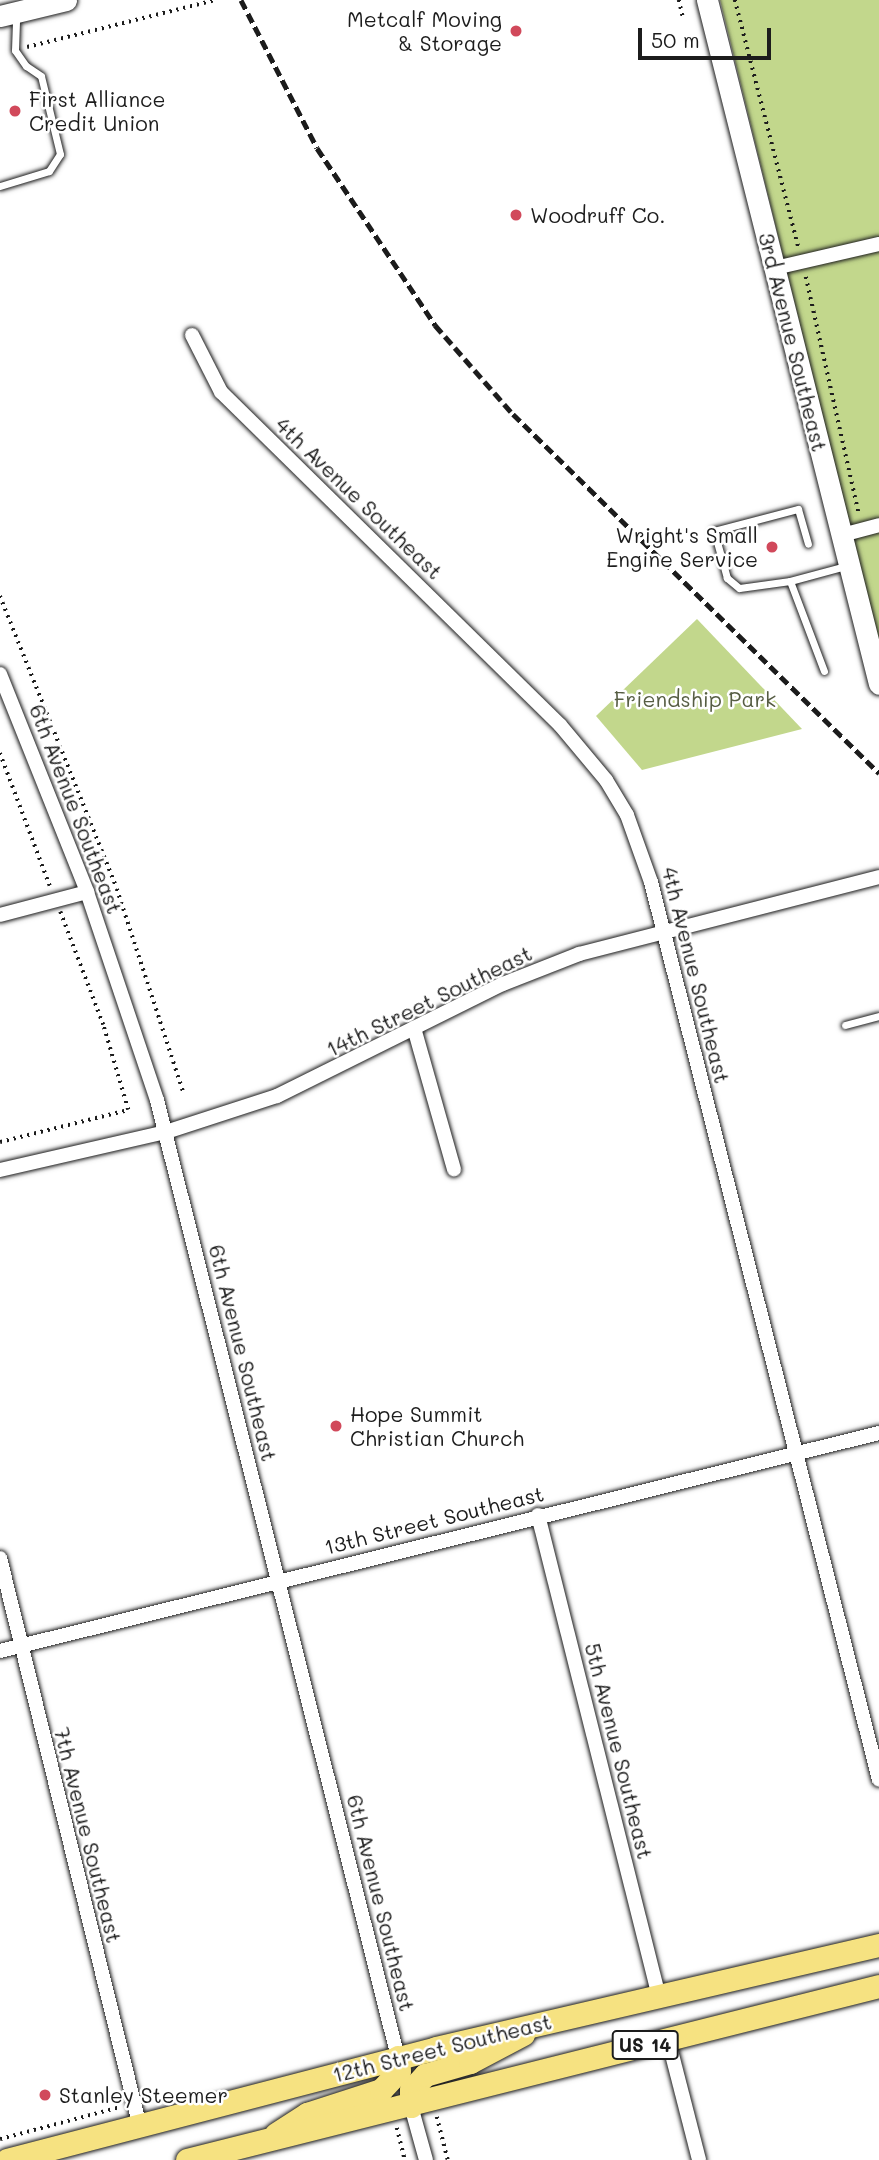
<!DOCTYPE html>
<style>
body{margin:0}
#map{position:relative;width:879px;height:2160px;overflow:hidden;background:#fff;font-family:Mali,sans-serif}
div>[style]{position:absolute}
.green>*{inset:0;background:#c2d78c}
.path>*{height:3.5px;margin-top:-1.75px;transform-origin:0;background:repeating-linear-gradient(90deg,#1c1c1c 0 2px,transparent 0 7px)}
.roads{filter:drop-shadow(0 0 2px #1c1c1c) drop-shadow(0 0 2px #1c1c1c)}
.lane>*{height:7px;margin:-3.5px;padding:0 3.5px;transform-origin:3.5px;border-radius:3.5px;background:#fff}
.street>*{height:14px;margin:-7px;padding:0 7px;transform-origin:7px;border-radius:7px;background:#fff}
.secondary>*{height:21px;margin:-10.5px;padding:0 10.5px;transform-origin:10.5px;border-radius:10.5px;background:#fff}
.primary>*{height:23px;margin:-11.5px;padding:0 11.5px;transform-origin:11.5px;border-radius:11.5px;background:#f6e281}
.rail>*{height:5px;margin-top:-2.5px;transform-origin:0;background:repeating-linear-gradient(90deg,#1c1c1c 0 10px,transparent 0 15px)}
.dots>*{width:19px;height:19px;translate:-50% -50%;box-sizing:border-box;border:4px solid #fff;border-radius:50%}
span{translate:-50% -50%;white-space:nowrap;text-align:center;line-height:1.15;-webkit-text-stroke:5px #fff;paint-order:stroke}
.shield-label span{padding:2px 5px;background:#fff;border:2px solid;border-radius:5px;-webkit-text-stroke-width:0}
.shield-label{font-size:19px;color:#1c1c1c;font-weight:700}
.poi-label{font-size:21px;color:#1c1c1c}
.right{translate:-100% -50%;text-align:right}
.left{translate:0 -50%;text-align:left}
.street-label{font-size:21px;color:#1c1c1c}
.park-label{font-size:21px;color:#565d43}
.scale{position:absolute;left:638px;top:28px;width:133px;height:32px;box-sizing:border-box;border:4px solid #1c1c1c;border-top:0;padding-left:9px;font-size:21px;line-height:24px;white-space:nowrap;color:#1c1c1c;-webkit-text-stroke:5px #fff;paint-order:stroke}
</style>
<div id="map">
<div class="green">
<i style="clip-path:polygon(720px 0,879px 0,879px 645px,873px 621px)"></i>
<i style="clip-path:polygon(697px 619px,802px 729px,642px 770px,596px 716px)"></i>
</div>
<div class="path">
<i style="left:679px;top:0;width:17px;rotate:77deg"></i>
<i style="left:735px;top:0;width:257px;rotate:75.6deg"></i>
<i style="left:27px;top:47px;width:194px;rotate:-14deg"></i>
<i style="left:806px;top:277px;width:244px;rotate:77.4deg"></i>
<i style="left:0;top:596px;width:315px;rotate:68.2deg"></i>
<i style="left:117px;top:889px;width:213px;rotate:71.9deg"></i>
<i style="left:0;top:753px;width:142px;rotate:69.4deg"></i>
<i style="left:0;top:1142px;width:132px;rotate:-14deg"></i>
<i style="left:128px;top:1110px;width:89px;rotate:-106.4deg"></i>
<i style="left:103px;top:1025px;width:121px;rotate:-110.8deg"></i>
<i style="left:437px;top:2117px;width:44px;rotate:75.7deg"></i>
<i style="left:397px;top:2128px;width:33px;rotate:76deg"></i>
<i style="left:0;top:2139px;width:124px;rotate:-14.9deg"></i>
</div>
<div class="roads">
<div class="lane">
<i style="left:0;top:186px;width:51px;rotate:-17deg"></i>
<i style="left:49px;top:171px;width:20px;rotate:-57deg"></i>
<i style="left:60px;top:154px;width:80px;rotate:-103.7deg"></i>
<i style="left:41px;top:76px;width:18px;rotate:-146deg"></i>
<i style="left:26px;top:66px;width:19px;rotate:-125deg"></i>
<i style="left:15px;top:50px;width:34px;rotate:-88deg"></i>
<i style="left:790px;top:581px;width:51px;rotate:172.2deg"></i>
<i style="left:739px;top:588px;width:16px;rotate:-140deg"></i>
<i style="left:727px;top:578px;width:49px;rotate:-105.5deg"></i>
<i style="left:714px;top:531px;width:87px;rotate:-14.7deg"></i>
<i style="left:798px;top:509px;width:36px;rotate:74deg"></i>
<i style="left:824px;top:671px;width:96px;rotate:-110.7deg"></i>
<i style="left:790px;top:581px;width:58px;rotate:-15deg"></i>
<i style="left:845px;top:1025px;width:35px;rotate:-15deg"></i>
</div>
<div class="street">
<i style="left:775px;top:268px;width:107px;rotate:-13deg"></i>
<i style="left:192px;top:335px;width:64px;rotate:63deg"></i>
<i style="left:221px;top:392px;width:475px;rotate:44.5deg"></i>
<i style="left:560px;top:725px;width:72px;rotate:50.1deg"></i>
<i style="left:606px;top:780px;width:41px;rotate:59deg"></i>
<i style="left:627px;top:815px;width:71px;rotate:70.3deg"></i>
<i style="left:651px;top:882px;width:926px;rotate:75.75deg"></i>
<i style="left:842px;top:535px;width:38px;rotate:-15deg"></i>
<i style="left:0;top:674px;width:235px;rotate:68.2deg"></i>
<i style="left:87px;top:892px;width:219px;rotate:71.4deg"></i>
<i style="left:157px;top:1100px;width:987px;rotate:75.87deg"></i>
<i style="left:0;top:915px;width:90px;rotate:-14.8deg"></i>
<i style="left:414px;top:1028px;width:147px;rotate:74.2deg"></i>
<i style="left:0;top:1170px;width:170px;rotate:-12.9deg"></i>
<i style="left:166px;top:1132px;width:117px;rotate:-18deg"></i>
<i style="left:277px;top:1096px;width:252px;rotate:-26.4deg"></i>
<i style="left:503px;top:984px;width:82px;rotate:-21.5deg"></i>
<i style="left:579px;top:954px;width:310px;rotate:-14.4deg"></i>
<i style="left:538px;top:1515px;width:496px;rotate:75.9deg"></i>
<i style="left:0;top:1558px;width:582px;rotate:76.18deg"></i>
<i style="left:0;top:1651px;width:906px;rotate:-13.93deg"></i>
<i style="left:668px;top:2039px;width:125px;rotate:75.6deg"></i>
<i style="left:411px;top:2106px;width:56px;rotate:74.5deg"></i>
</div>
<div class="secondary">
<i style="left:707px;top:0;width:705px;rotate:75.88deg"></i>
<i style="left:0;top:16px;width:68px;rotate:-13.6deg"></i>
</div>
<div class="primary">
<i style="left:411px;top:2106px;width:16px;rotate:-90deg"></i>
<i style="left:411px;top:2090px;width:21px;rotate:-47deg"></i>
<i style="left:425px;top:2075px;width:47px;rotate:-16.1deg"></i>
<i style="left:470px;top:2062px;width:60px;rotate:-27.8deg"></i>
<i style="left:276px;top:2134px;width:37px;rotate:-33deg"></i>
<i style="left:307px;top:2114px;width:78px;rotate:-18deg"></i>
<i style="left:381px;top:2090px;width:26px;rotate:-47deg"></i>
<i style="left:399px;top:2071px;width:14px;rotate:-94deg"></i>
<i style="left:7px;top:2160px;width:443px;rotate:-14.6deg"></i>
<i style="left:436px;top:2048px;width:455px;rotate:-13.1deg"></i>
<i style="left:187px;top:2160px;width:714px;rotate:-14.11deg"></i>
</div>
</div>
<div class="rail">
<i style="left:241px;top:0;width:166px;rotate:62.8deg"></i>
<i style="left:317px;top:148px;width:213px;rotate:56.3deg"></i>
<i style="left:435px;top:325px;width:118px;rotate:48.8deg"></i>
<i style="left:513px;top:414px;width:513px;rotate:44.45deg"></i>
</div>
<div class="dots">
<i style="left:516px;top:31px;background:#d1495b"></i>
<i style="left:15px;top:111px;background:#d1495b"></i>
<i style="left:516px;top:215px;background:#d1495b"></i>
<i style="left:772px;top:547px;background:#d1495b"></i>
<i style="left:336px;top:1426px;background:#d1495b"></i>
<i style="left:45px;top:2095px;background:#d1495b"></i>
</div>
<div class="shield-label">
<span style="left:645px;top:2045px">US 14</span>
</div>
<div class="poi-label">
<span class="right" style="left:502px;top:31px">Metcalf Moving<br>&amp; Storage</span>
<span class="left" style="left:29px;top:111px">First Alliance<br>Credit Union</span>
<span class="left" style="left:530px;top:215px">Woodruff Co.</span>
<span class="right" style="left:758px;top:547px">Wright's Small<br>Engine Service</span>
<span class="left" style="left:350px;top:1426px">Hope Summit<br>Christian Church</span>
<span class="left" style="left:59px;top:2095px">Stanley Steemer</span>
</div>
<div class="street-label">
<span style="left:793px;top:342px;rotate:76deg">3rd Avenue Southeast</span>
<span style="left:359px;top:498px;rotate:44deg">4th Avenue Southeast</span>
<span style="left:76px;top:809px;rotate:69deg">6th Avenue Southeast</span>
<span style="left:696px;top:975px;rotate:76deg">4th Avenue Southeast</span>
<span style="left:429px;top:1001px;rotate:-26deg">14th Street Southeast</span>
<span style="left:243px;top:1353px;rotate:76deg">6th Avenue Southeast</span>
<span style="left:434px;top:1520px;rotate:-14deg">13th Street Southeast</span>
<span style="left:619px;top:1751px;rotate:76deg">5th Avenue Southeast</span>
<span style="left:88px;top:1835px;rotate:76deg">7th Avenue Southeast</span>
<span style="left:381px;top:1903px;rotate:76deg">6th Avenue Southeast</span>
<span style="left:442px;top:2048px;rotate:-14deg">12th Street Southeast</span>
</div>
<div class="park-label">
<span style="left:695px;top:699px">Friendship Park</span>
</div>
<div class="scale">50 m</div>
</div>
